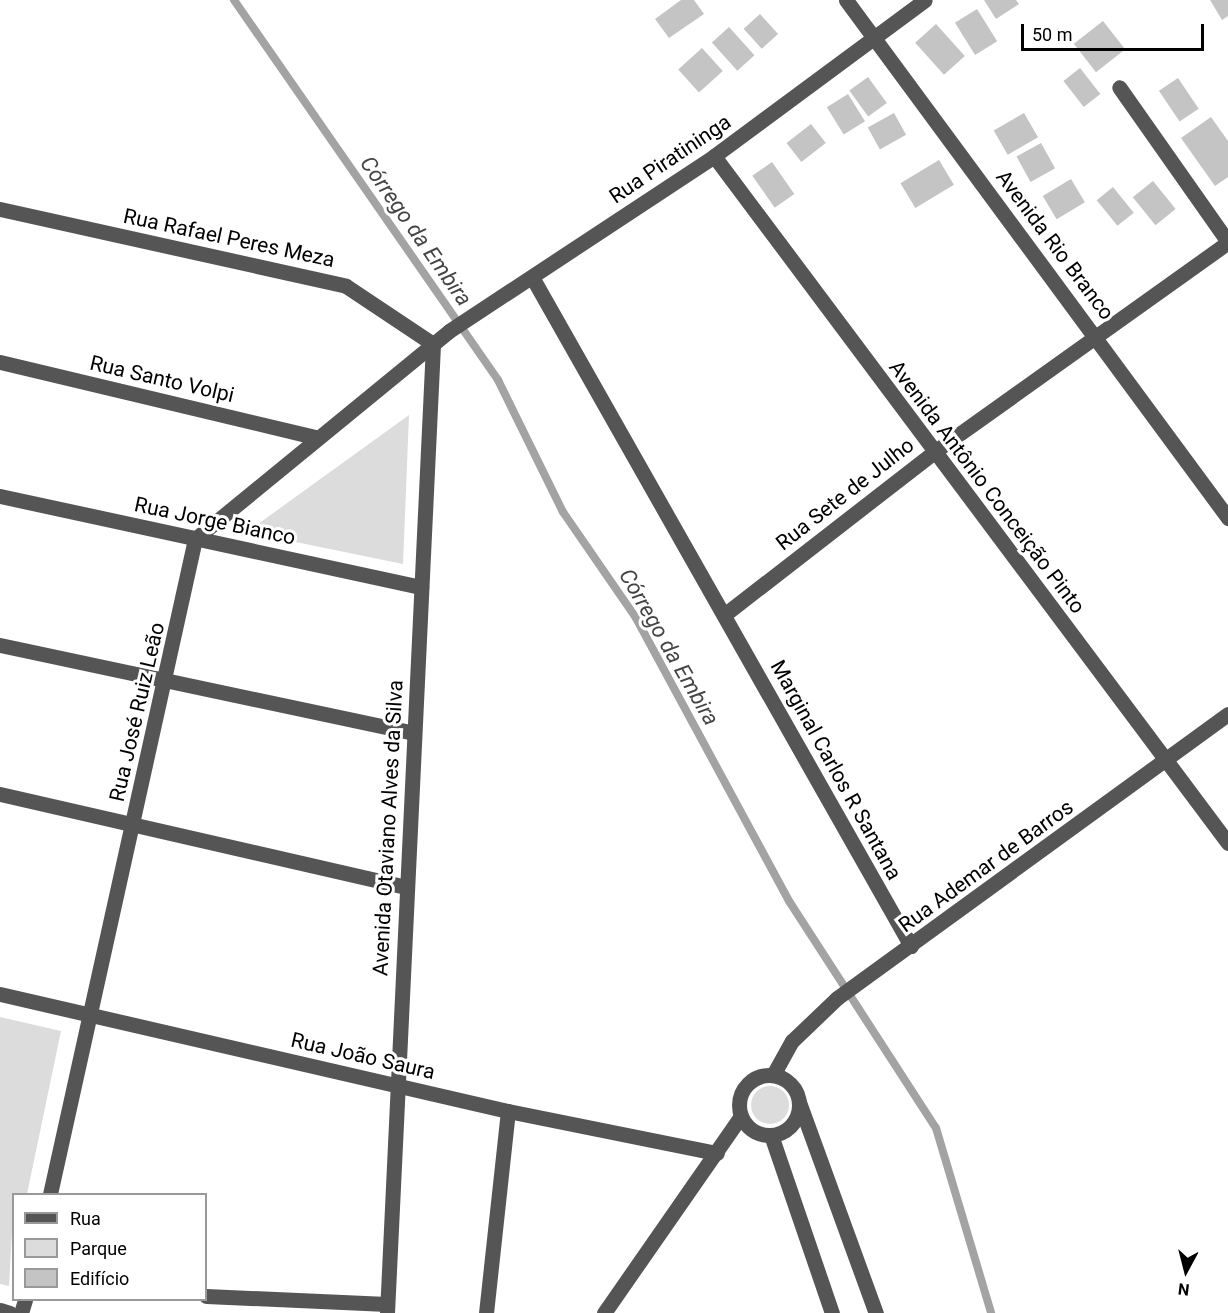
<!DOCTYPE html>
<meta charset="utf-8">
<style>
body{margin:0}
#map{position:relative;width:1228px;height:1313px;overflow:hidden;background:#fff;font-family:Roboto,sans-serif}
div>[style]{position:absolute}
.green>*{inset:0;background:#dcdcdc}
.round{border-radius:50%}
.stream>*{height:8px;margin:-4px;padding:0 4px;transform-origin:4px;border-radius:4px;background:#a3a3a3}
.building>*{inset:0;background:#c4c4c4;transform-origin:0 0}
.minor>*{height:15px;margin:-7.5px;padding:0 7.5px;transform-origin:7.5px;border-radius:7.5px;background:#555}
.minor>.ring{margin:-7.5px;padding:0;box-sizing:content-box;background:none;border:15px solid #555;border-radius:50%}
span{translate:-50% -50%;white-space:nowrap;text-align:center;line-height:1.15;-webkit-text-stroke:6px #fff;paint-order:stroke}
.street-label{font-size:21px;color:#000}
.water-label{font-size:22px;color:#444;font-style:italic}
.legend{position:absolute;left:12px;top:1193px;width:195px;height:108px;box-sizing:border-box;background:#fff;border:2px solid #999;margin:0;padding:8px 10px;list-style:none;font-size:18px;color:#000}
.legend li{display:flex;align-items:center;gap:12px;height:30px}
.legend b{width:30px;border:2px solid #999}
.north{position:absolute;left:1156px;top:1241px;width:60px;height:60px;-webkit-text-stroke:4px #fff;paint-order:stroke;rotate:187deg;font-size:16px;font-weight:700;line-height:24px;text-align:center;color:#000}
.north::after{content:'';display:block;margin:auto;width:21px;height:27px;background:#000;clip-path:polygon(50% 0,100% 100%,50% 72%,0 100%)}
.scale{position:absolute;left:1021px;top:24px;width:183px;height:27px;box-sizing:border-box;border:3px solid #000;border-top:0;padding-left:8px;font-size:18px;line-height:21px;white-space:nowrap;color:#000;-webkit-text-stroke:4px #fff;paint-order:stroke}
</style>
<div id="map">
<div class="green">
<i style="clip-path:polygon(409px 415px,403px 564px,247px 532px)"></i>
<i style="clip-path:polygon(0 1017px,61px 1031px,27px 1194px,14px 1194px,9px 1286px,0 1284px)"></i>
<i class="round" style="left:751px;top:1086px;width:38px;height:38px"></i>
</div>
<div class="stream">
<i style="left:234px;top:0;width:463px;rotate:55.2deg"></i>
<i style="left:498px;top:380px;width:147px;rotate:63.8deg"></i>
<i style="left:563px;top:512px;width:129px;rotate:55.4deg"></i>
<i style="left:636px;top:618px;width:322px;rotate:61.6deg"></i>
<i style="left:789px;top:901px;width:270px;rotate:57.1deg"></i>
<i style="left:936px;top:1128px;width:193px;rotate:73.4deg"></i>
</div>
<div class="building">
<i style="clip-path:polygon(681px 0,694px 0,704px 14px,669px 38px,655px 19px)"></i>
<i style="clip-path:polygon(984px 0,1016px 0,1019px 4px,996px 19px)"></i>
<i style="clip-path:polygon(1210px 0,1228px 0,1228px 16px,1222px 20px)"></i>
<i style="left:977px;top:9px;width:38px;height:26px;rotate:58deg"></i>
<i style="left:760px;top:14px;width:27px;height:22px;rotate:48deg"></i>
<i style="left:1103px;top:21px;width:36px;height:37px;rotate:52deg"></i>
<i style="left:936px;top:24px;width:43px;height:28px;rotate:48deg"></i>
<i style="left:729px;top:27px;width:38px;height:23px;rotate:48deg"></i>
<i style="left:702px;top:48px;width:31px;height:32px;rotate:48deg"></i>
<i style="left:1080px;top:68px;width:33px;height:21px;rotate:52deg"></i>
<i style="left:868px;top:77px;width:32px;height:23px;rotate:54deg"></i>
<i style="left:1178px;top:78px;width:37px;height:23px;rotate:56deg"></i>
<i style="left:848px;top:94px;width:32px;height:25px;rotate:58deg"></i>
<i style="left:894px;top:113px;width:25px;height:30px;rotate:61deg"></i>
<i style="left:1024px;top:113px;width:28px;height:35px;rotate:60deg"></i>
<i style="clip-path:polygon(1211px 117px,1228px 141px,1228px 177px,1215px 186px,1181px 138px)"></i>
<i style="left:811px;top:124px;width:24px;height:31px;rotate:52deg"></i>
<i style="left:1041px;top:143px;width:29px;height:28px;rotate:61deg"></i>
<i style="left:939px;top:160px;width:29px;height:45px;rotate:59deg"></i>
<i style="left:772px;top:162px;width:39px;height:24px;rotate:55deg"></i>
<i style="left:1071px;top:179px;width:27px;height:33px;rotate:59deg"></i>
<i style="left:1153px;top:181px;width:36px;height:26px;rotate:51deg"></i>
<i style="left:1113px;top:187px;width:33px;height:21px;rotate:51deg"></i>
</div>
<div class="minor">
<i style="left:846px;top:0;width:644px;rotate:53.59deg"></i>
<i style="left:714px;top:156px;width:858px;rotate:53.2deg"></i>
<i style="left:0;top:209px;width:354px;rotate:12.5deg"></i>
<i style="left:346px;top:286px;width:105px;rotate:33.7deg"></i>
<i style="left:532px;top:277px;width:769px;rotate:60.47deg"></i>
<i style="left:0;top:362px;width:323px;rotate:13.4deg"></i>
<i style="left:0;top:496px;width:431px;rotate:12.2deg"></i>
<i style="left:724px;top:615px;width:266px;rotate:-37.8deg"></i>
<i style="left:934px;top:452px;width:361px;rotate:-35.5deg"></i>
<i style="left:1228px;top:242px;width:189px;rotate:-125.1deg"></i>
<i style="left:0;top:645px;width:423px;rotate:12deg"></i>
<i style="left:0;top:794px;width:416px;rotate:12.9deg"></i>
<i style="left:0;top:994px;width:521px;rotate:12.97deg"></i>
<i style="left:508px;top:1111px;width:213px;rotate:11.4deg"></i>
<i style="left:773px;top:1075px;width:39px;rotate:-61deg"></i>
<i style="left:792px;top:1041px;width:62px;rotate:-43.7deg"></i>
<i style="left:837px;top:998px;width:483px;rotate:-36deg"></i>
<i class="ring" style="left:739px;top:1075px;width:45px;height:45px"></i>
<i style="left:799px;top:1102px;width:225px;rotate:70deg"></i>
<i style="left:771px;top:1135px;width:188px;rotate:71.1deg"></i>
<i style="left:50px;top:1194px;width:671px;rotate:-77.52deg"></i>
<i style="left:195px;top:539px;width:328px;rotate:-39.3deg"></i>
<i style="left:449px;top:331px;width:318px;rotate:-33.4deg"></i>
<i style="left:714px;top:156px;width:262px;rotate:-36.5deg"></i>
<i style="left:206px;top:1296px;width:181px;rotate:2.5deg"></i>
<i style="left:0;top:1310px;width:10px;rotate:17deg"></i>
<i style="left:21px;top:1313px;width:14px;rotate:-73deg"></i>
<i style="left:387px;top:1313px;width:970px;rotate:-87.28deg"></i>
<i style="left:486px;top:1313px;width:203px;rotate:-83.8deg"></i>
<i style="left:604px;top:1313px;width:240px;rotate:-55.2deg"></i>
</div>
<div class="street-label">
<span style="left:670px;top:159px;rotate:-34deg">Rua Piratininga</span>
<span style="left:229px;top:238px;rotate:12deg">Rua Rafael Peres Meza</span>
<span style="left:1055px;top:245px;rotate:53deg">Avenida Rio Branco</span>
<span style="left:162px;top:379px;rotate:13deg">Rua Santo Volpi</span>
<span style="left:987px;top:487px;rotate:53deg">Avenida Antônio Conceição Pinto</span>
<span style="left:845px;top:494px;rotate:-38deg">Rua Sete de Julho</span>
<span style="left:215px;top:521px;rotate:12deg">Rua Jorge Bianco</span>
<span style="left:137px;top:712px;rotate:-77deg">Rua José Ruiz Leão</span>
<span style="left:836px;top:770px;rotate:61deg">Marginal Carlos R Santana</span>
<span style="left:388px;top:828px;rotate:-87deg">Avenida Otaviano Alves da Silva</span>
<span style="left:986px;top:866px;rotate:-36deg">Rua Ademar de Barros</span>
<span style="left:363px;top:1056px;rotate:13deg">Rua João Saura</span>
</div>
<div class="water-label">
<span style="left:416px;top:231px;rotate:55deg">Córrego da Embira</span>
<span style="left:669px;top:647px;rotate:60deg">Córrego da Embira</span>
</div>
<ul class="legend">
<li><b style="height:8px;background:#555"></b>Rua</li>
<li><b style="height:16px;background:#dcdcdc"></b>Parque</li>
<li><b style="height:16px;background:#c4c4c4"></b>Edifício</li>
</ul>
<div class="north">N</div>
<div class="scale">50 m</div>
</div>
